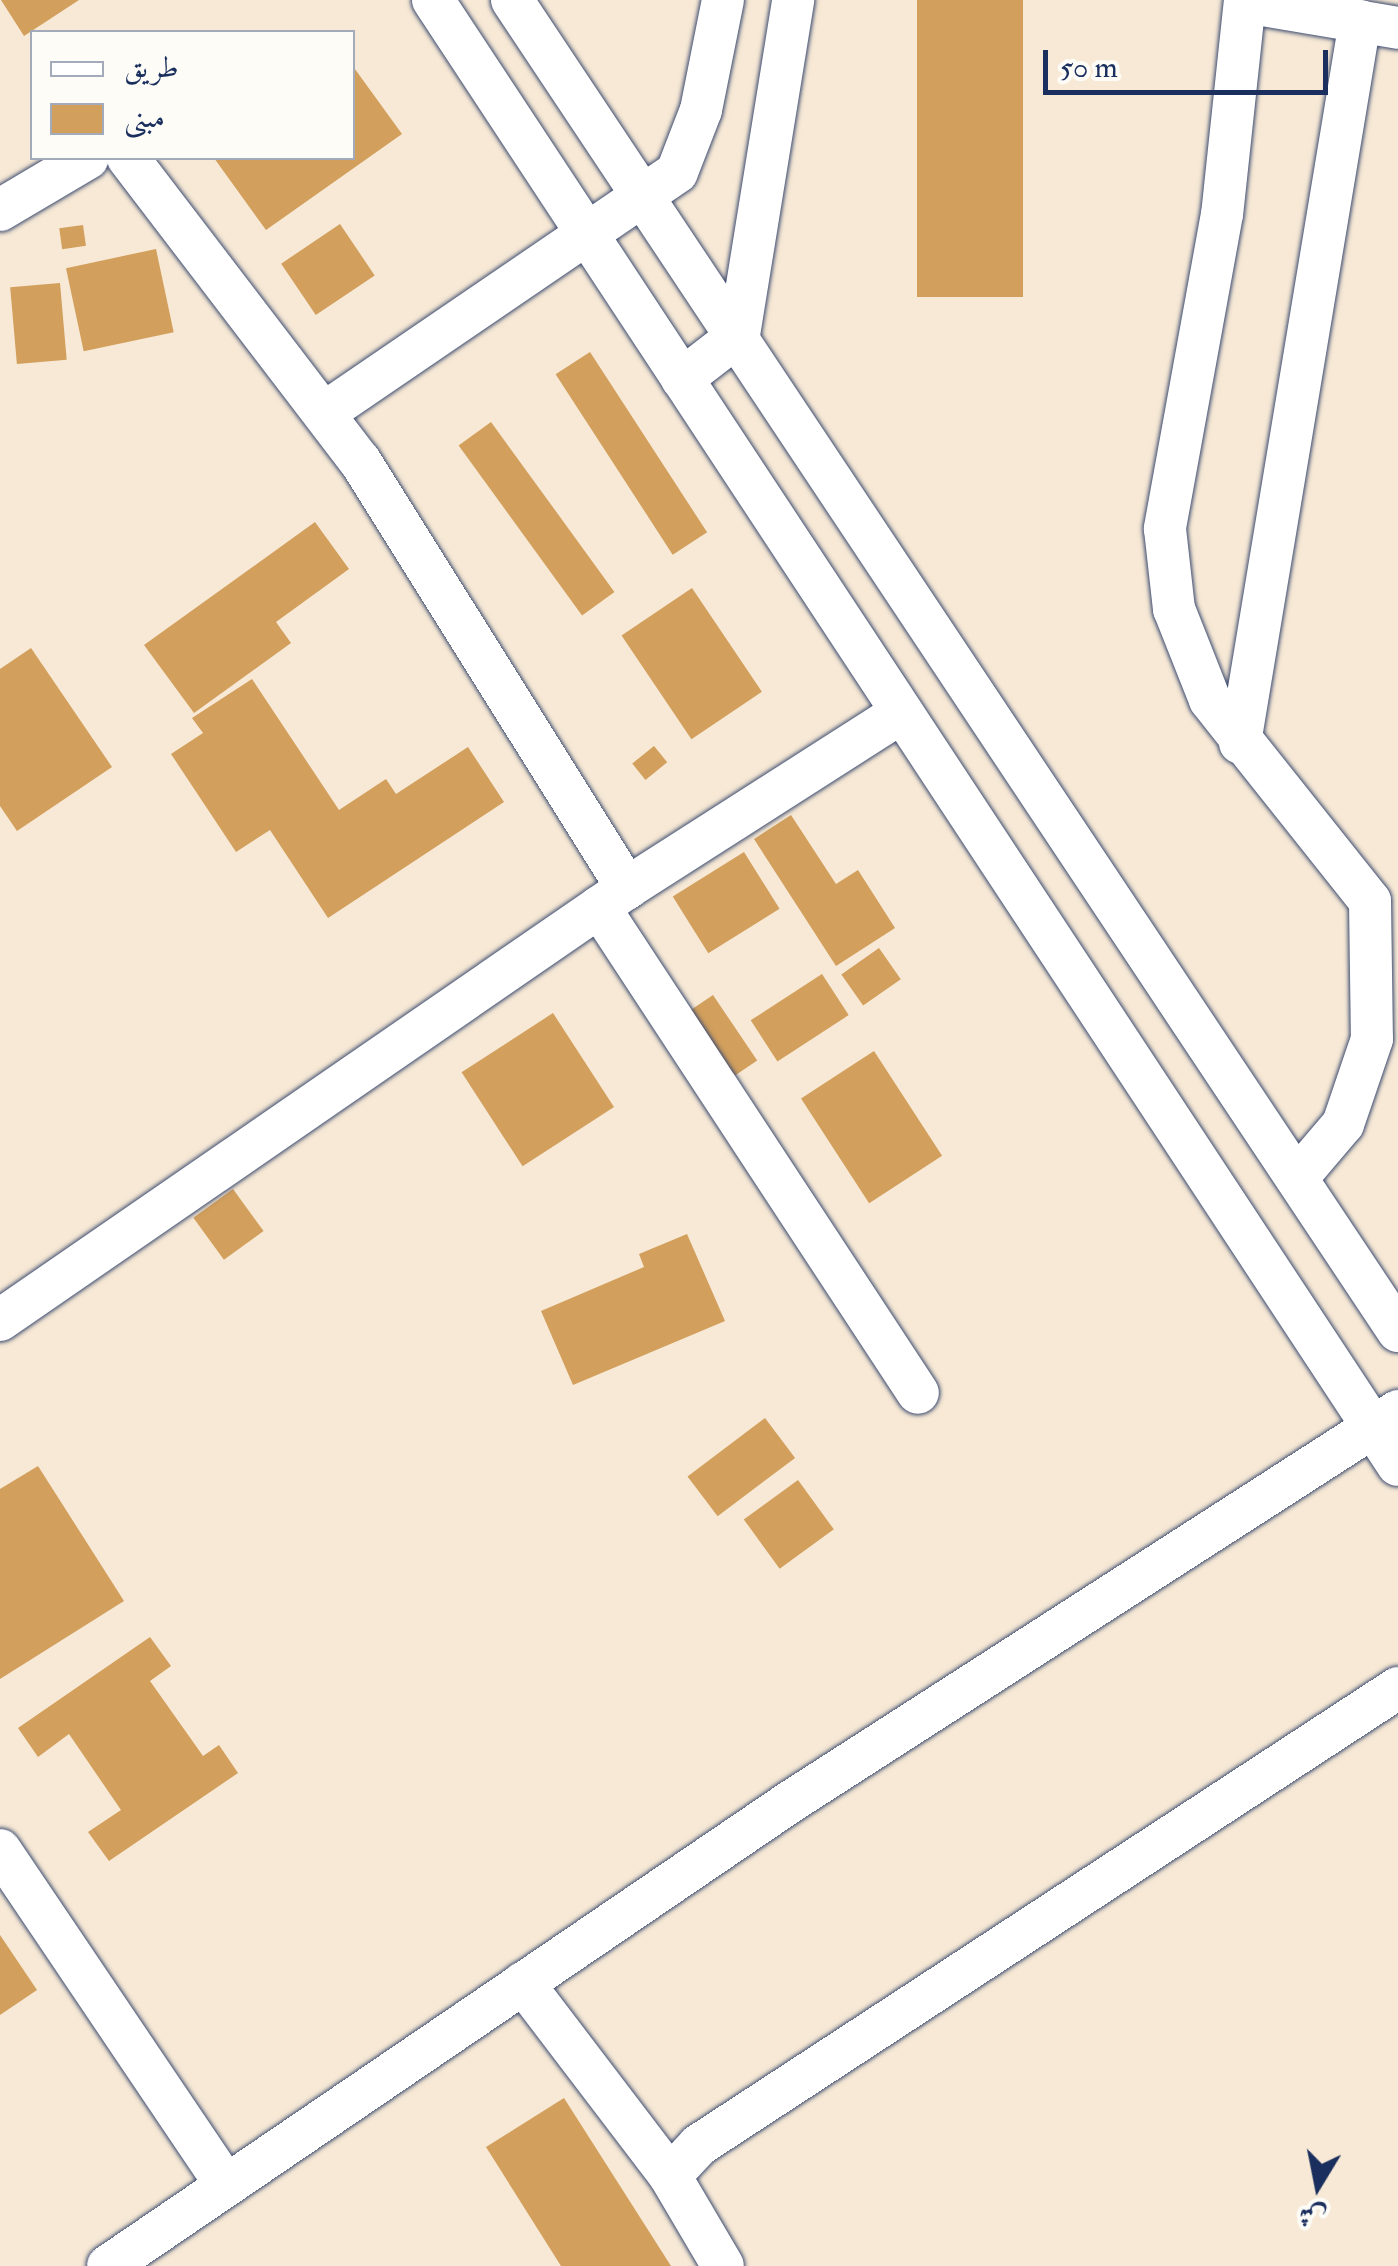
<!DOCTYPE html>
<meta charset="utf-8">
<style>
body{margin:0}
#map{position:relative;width:1398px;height:2266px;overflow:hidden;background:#f7e9d5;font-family:"IM FELL Double Pica",Amiri,serif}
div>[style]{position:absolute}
.building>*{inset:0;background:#d29f5c;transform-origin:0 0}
.roads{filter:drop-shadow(0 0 2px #3c4b70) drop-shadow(0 0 2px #3c4b70)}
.minor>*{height:42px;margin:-21px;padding:0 21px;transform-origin:21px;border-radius:21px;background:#fff}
span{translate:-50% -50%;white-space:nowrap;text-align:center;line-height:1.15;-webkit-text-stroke:8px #fdfcf7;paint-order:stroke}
.legend{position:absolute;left:30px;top:30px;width:325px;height:130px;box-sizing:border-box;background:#fdfcf7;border:2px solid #a3aaba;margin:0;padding:12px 18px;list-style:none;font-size:30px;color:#1b2f5e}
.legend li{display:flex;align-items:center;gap:20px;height:50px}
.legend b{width:50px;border:2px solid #a3aaba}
.north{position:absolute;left:1268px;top:2136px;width:100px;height:100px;-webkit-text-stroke:8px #fdfcf7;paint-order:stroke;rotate:190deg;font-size:28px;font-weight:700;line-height:40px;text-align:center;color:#1b2f5e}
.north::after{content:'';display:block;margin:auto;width:35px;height:45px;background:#1b2f5e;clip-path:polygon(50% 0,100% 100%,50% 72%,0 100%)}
.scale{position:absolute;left:1043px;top:50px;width:285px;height:45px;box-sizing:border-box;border:5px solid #1b2f5e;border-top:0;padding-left:12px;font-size:30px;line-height:35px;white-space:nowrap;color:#1b2f5e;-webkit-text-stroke:8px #fdfcf7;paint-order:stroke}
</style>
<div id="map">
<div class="building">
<i style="clip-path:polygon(1px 0,79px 0,24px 36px)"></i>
<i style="left:917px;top:0;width:106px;height:297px"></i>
<i style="clip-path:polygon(352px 65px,402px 134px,266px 230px,214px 158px,352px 158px)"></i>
<i style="left:340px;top:224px;width:62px;height:71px;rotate:56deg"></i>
<i style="left:83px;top:225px;width:21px;height:24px;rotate:82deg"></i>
<i style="left:156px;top:249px;width:85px;height:92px;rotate:78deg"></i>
<i style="left:60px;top:283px;width:77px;height:50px;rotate:85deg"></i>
<i style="left:590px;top:352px;width:215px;height:41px;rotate:57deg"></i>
<i style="left:491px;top:422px;width:210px;height:40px;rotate:54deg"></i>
<i style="clip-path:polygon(315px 522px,349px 569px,276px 622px,291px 643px,194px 713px,144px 645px)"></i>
<i style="left:692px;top:588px;width:125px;height:85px;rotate:56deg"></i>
<i style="clip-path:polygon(31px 648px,112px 767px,17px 831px,0 806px,0 669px)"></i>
<i style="clip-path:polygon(252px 679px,339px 810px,386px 779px,396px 794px,468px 747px,504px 802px,328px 918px,270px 830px,236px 852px,171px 754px,203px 733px,192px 718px)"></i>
<i style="left:654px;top:746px;width:21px;height:28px;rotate:51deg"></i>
<i style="clip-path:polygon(791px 815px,836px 884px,858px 870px,895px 928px,836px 966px,754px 839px)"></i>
<i style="left:744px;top:852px;width:67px;height:84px;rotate:58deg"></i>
<i style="left:879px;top:948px;width:38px;height:46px;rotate:55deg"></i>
<i style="left:822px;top:974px;width:49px;height:85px;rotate:57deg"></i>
<i style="left:713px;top:995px;width:79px;height:33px;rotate:56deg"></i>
<i style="left:553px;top:1013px;width:112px;height:109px;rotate:57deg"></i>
<i style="left:874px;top:1051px;width:125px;height:87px;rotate:57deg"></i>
<i style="left:233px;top:1189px;width:52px;height:49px;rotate:54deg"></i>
<i style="clip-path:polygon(687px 1234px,725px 1321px,573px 1385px,541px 1311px,644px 1267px,639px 1254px)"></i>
<i style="left:765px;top:1418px;width:50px;height:97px;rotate:53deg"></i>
<i style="clip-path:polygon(38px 1466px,124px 1601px,0 1679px,0 1489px)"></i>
<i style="left:798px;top:1480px;width:61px;height:67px;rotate:54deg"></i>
<i style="clip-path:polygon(150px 1637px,171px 1666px,150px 1681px,203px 1756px,219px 1745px,238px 1773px,109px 1861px,88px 1832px,121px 1810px,69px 1734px,38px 1757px,18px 1728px)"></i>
<i style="clip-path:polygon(0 1935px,37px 1990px,0 2015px)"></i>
<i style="clip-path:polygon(564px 2098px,671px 2266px,561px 2266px,486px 2147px)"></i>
</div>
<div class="roads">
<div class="minor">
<i style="left:433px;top:0;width:1754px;rotate:56.63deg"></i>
<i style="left:512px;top:0;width:1599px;rotate:56.35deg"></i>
<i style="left:1245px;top:0;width:215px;rotate:96.1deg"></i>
<i style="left:1222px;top:214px;width:320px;rotate:100.3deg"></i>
<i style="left:1165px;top:529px;width:81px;rotate:83.6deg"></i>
<i style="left:1174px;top:609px;width:98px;rotate:68.4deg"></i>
<i style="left:1210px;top:700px;width:257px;rotate:51.5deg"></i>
<i style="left:1370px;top:901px;width:138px;rotate:89.2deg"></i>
<i style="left:1372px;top:1039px;width:90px;rotate:108.8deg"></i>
<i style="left:1343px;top:1124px;width:71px;rotate:130.4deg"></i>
<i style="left:1245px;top:2px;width:155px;rotate:9.6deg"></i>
<i style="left:128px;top:158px;width:382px;rotate:52.6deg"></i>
<i style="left:360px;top:461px;width:504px;rotate:57.98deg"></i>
<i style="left:0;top:210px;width:102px;rotate:-30.6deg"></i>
<i style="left:682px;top:379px;width:72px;rotate:-37.7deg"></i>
<i style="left:739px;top:335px;width:339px;rotate:-80.8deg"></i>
<i style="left:324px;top:413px;width:427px;rotate:-34.3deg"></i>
<i style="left:677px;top:172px;width:66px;rotate:-68.8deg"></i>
<i style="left:701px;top:110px;width:112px;rotate:-78.7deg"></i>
<i style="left:1240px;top:743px;width:732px;rotate:-80.56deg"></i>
<i style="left:599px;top:907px;width:581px;rotate:56.72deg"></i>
<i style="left:0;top:1320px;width:761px;rotate:-34.57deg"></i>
<i style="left:627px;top:888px;width:326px;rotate:-32.6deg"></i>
<i style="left:0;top:1850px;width:402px;rotate:56deg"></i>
<i style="left:523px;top:1983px;width:243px;rotate:52.7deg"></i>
<i style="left:670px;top:2176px;width:104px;rotate:59.5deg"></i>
<i style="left:670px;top:2176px;width:42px;rotate:-46.9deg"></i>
<i style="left:699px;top:2145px;width:835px;rotate:-33.18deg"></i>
<i style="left:108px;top:2266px;width:825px;rotate:-34.23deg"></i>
<i style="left:790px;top:1802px;width:723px;rotate:-32.74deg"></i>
</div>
</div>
<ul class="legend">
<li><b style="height:12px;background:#fff"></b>طريق</li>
<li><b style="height:28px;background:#d29f5c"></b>مبنى</li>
</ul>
<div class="north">ش</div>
<div class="scale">50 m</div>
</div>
